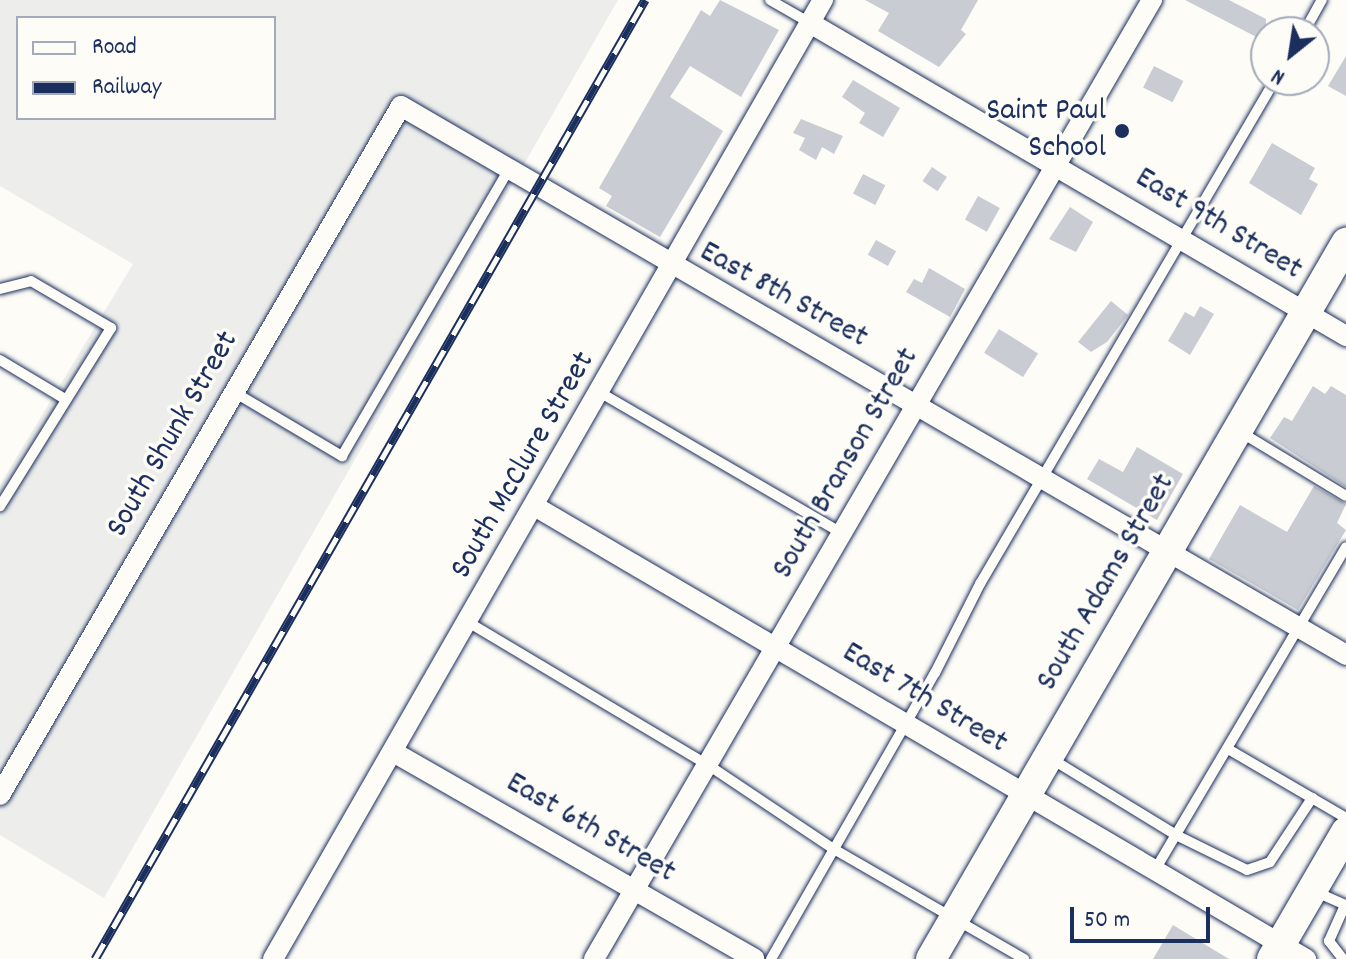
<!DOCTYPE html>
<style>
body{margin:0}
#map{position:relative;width:1346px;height:959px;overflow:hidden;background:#fdfcf7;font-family:Dekko,sans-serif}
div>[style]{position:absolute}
.built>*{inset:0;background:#edeeec}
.building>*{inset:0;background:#c9ccd3;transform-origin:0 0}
.roads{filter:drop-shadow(0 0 2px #1b2f5e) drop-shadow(0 0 2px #1b2f5e)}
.lane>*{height:10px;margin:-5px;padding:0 5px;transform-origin:5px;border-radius:5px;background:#fdfcf7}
.street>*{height:20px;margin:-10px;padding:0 10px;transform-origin:10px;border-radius:10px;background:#fdfcf7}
.secondary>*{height:30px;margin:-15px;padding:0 15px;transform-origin:15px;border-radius:15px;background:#fdfcf7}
.rail>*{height:9px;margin-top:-4.5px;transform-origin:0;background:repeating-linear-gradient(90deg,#fdfcf7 0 18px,#1b2f5e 0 36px);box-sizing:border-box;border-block:2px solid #1b2f5e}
.dots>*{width:22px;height:22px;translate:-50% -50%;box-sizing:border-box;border:4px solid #fdfcf7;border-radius:50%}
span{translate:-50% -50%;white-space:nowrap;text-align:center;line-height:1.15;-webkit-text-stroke:7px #fdfcf7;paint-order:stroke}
.poi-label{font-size:32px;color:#1b2f5e}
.right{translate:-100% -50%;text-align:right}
.street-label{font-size:32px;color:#1b2f5e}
.legend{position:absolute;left:16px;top:16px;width:260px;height:104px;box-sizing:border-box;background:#fdfcf7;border:2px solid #a3aaba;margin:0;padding:10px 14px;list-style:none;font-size:24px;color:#1b2f5e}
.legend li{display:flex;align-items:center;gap:16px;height:40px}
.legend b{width:40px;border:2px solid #a3aaba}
.north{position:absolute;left:1250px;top:16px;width:80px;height:80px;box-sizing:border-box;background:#fdfcf7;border:2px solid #a3aaba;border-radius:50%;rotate:210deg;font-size:22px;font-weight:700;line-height:32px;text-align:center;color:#1b2f5e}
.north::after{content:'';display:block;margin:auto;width:28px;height:36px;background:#1b2f5e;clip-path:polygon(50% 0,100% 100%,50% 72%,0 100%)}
.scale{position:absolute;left:1070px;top:907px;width:140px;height:36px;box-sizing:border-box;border:4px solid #1b2f5e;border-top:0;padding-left:10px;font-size:24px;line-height:28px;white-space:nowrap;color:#1b2f5e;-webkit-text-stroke:6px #fdfcf7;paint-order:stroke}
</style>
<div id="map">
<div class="built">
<i style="clip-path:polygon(evenodd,0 0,618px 0,104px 898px,0 835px,0 485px,133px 264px,0 186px,0 0,18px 18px,274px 18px,274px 118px,18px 118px,18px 18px)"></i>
</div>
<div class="building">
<i style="clip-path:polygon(720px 0,779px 30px,741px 97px,690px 66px,670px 97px,723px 131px,660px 237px,606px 206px,612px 196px,599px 188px,701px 10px,710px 16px)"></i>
<i style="clip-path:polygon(865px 0,978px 0,961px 30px,966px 34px,939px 67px,878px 31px,889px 13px)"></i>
<i style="clip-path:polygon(1185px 0,1229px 0,1266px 19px,1266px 42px)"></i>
<i style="clip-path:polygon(1346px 56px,1346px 96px,1328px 86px)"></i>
<i style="left:1154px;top:66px;width:33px;height:24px;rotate:27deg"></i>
<i style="clip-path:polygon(853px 80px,900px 108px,883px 137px,859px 123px,865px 113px,842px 97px)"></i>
<i style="clip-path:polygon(801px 119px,843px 136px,834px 154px,822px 147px,816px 160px,799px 150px,805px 138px,793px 133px)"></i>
<i style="clip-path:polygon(1272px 143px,1315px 168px,1309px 179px,1318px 184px,1301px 215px,1249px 183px)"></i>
<i style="left:932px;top:167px;width:18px;height:17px;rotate:34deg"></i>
<i style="left:863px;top:174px;width:25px;height:22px;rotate:27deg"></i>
<i style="left:978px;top:196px;width:25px;height:27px;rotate:29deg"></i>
<i style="clip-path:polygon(1070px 207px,1093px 222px,1076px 252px,1049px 239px)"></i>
<i style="left:876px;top:240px;width:23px;height:17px;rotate:29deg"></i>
<i style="clip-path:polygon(929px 268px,965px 289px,950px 317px,906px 292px,914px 279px,922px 283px)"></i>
<i style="clip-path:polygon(1111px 301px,1128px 315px,1107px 342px,1091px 352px,1078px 342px)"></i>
<i style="clip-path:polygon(1200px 306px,1214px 314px,1190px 355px,1168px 341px,1185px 312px,1194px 317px)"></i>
<i style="left:999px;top:329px;width:46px;height:28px;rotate:32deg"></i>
<i style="clip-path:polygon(1313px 386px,1325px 394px,1331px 386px,1346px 395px,1346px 487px,1270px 438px,1284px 417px,1292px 421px)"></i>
<i style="clip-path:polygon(1137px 447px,1183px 474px,1157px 520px,1087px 479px,1099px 459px,1123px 472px)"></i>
<i style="clip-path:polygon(1314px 486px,1346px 504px,1337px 523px,1346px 530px,1298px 610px,1209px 559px,1240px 505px,1287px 532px)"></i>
<i style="clip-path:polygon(1173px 925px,1229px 959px,1153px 959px)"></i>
</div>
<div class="roads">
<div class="lane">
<i style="left:770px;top:0;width:46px;rotate:29.9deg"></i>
<i style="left:1304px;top:32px;width:37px;rotate:-61deg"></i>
<i style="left:0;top:289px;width:32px;rotate:-14deg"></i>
<i style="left:31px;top:281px;width:93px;rotate:30.4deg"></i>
<i style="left:111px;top:328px;width:210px;rotate:121.9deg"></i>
<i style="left:0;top:360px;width:76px;rotate:31deg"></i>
<i style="left:234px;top:392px;width:126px;rotate:30.7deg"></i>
<i style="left:342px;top:456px;width:330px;rotate:-59.8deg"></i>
<i style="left:601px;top:393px;width:279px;rotate:30.2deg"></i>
<i style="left:1239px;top:431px;width:125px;rotate:31.3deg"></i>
<i style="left:468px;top:622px;width:279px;rotate:30.8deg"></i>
<i style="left:708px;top:765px;width:149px;rotate:33.8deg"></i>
<i style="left:832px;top:848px;width:222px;rotate:30deg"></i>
<i style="left:1228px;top:749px;width:137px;rotate:30.3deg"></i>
<i style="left:1050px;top:758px;width:148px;rotate:31.4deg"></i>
<i style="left:1176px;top:835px;width:79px;rotate:26.2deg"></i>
<i style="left:1247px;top:870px;width:24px;rotate:-19deg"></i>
<i style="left:1270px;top:862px;width:77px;rotate:-56.7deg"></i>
<i style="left:1155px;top:870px;width:375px;rotate:-59.4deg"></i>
<i style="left:1314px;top:891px;width:35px;rotate:24deg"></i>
<i style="left:771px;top:959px;width:330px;rotate:-60.2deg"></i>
<i style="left:935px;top:673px;width:100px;rotate:-63.2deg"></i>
<i style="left:980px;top:584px;width:584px;rotate:-59.66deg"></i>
<i style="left:1343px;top:959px;width:23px;rotate:-128deg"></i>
<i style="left:1329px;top:941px;width:37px;rotate:-66deg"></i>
</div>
<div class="street">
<i style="left:810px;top:23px;width:621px;rotate:30.28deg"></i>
<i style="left:536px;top:507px;width:893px;rotate:30.41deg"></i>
<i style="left:395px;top:753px;width:414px;rotate:29.8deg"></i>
<i style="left:0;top:795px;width:797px;rotate:-59.8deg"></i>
<i style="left:401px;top:106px;width:1093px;rotate:30.15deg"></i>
<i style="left:273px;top:959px;width:1106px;rotate:-60.17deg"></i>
<i style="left:594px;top:959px;width:1110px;rotate:-59.81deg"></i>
</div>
<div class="secondary">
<i style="left:931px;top:959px;width:828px;rotate:-59.9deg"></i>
<i style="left:1272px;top:959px;width:147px;rotate:-59.8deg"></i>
</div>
</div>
<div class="rail">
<i style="left:95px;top:959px;width:1106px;rotate:-60.17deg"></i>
</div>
<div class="dots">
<i style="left:1122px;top:131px;background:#1b2f5e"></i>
</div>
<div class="poi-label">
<span class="right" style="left:1106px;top:131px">Saint Paul<br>School</span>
</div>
<div class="street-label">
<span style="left:1218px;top:225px;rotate:31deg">East 9th Street</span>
<span style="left:783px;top:296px;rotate:29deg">East 8th Street</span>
<span style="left:174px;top:435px;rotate:-60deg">South Shunk Street</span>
<span style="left:847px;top:464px;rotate:-60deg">South Branson Street</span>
<span style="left:524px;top:466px;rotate:-60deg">South McClure Street</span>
<span style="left:1107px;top:583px;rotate:-60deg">South Adams Street</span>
<span style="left:924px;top:699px;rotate:31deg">East 7th Street</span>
<span style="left:590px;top:829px;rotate:30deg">East 6th Street</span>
</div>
<ul class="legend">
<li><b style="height:10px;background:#fdfcf7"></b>Road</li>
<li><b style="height:10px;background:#1b2f5e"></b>Railway</li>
</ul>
<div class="north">N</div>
<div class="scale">50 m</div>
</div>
